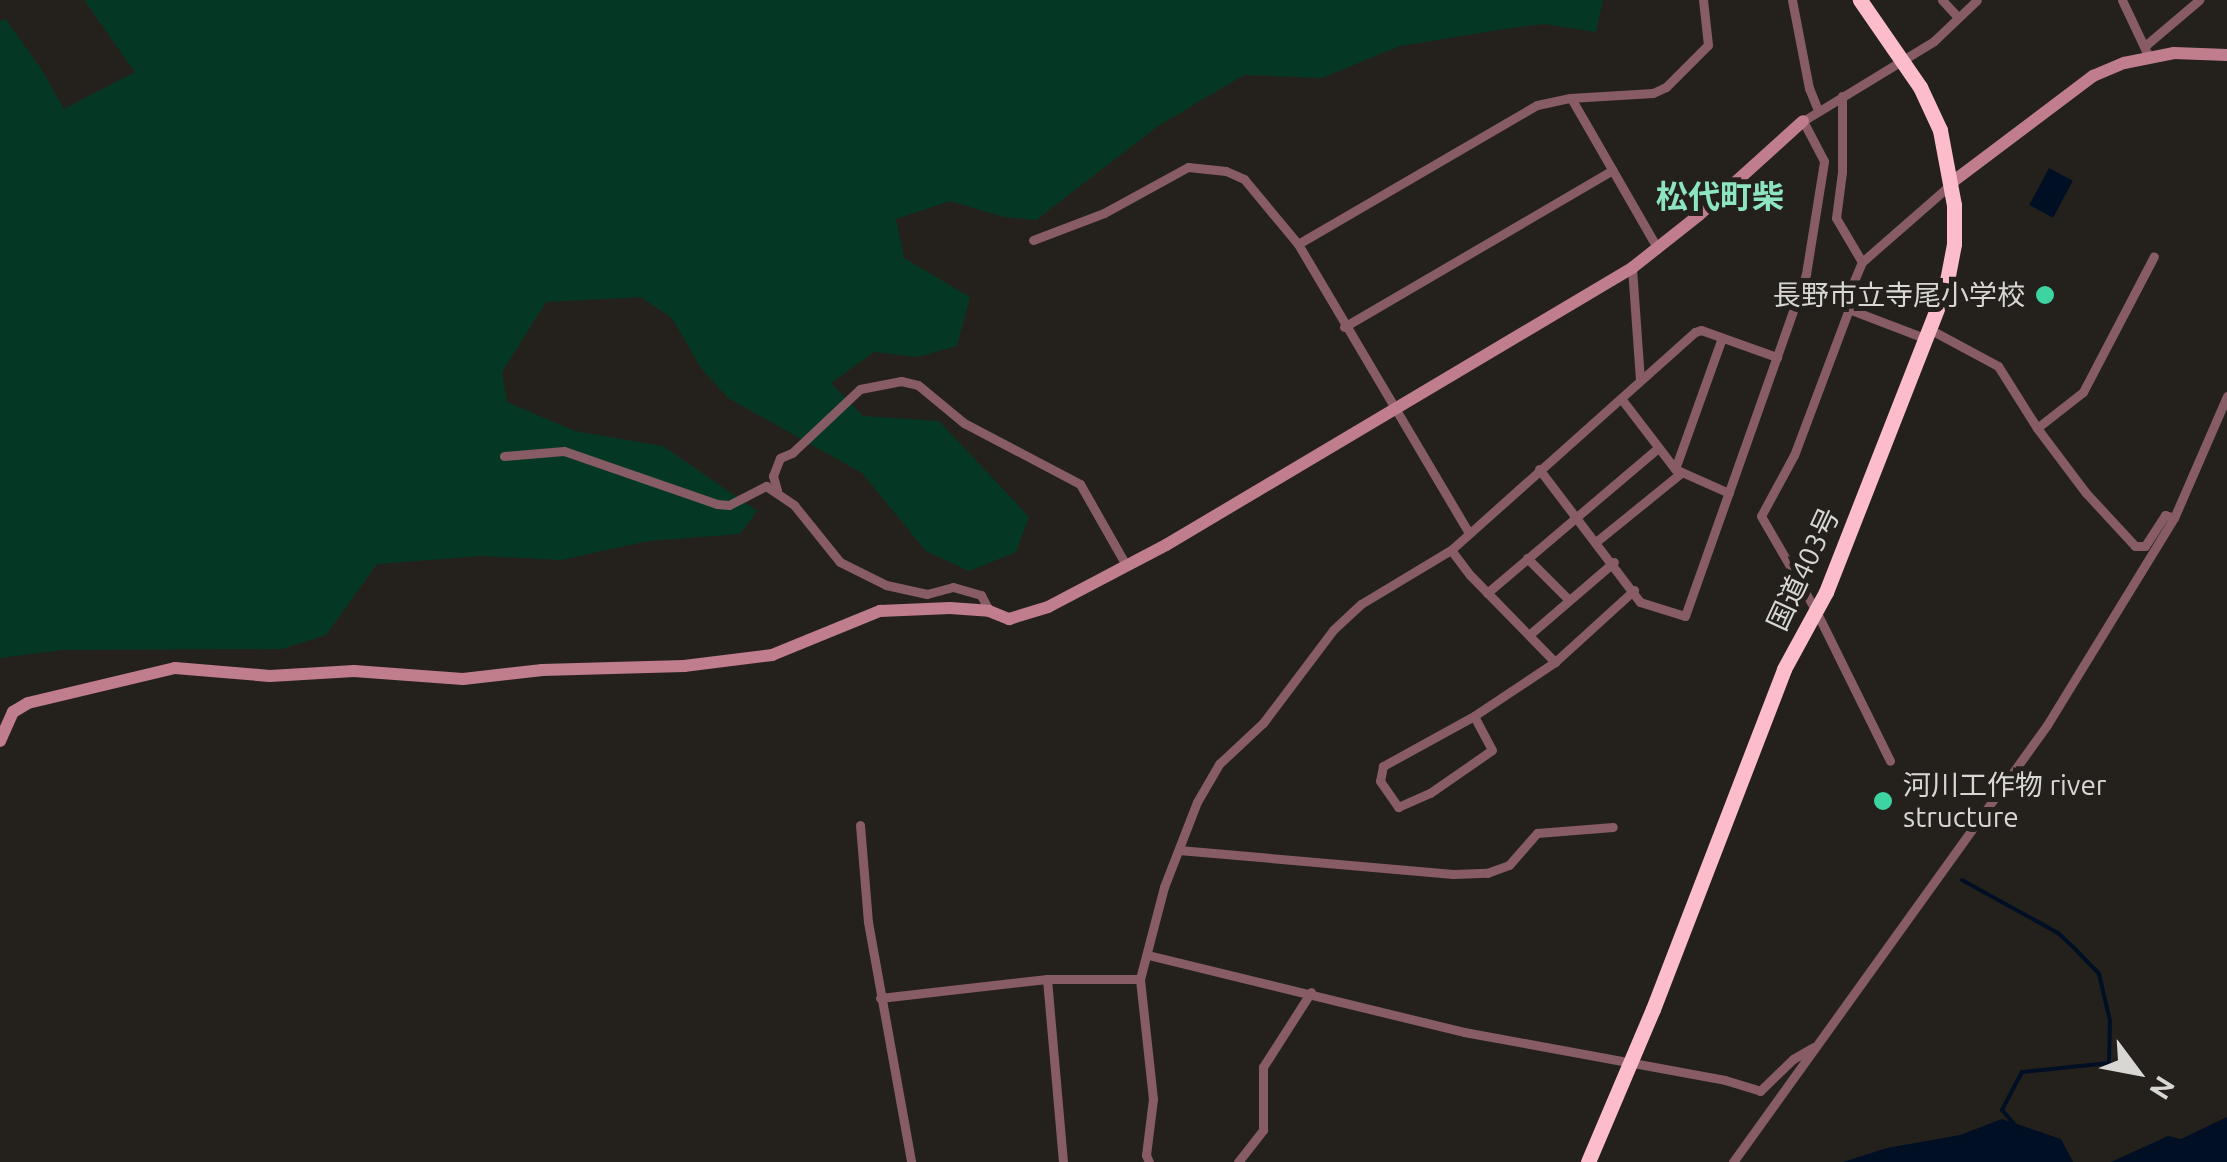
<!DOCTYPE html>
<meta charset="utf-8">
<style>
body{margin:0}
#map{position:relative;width:2227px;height:1162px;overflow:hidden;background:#24211d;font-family:Ubuntu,"Noto Sans JP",sans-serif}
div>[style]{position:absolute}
.green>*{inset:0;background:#043825}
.water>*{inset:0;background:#000f23;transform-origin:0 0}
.stream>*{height:4px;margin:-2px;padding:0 2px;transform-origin:2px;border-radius:2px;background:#000f23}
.street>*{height:9px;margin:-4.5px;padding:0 4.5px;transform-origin:4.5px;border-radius:4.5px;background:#875c65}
.secondary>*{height:12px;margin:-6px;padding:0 6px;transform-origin:6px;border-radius:6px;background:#c07d8b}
.highway>*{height:15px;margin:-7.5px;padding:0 7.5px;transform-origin:7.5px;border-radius:7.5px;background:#fcbcc9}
.dots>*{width:28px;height:28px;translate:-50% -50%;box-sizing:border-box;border:5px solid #24211d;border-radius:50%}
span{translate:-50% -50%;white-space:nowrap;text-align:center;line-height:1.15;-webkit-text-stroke:10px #24211d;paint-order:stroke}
.poi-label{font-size:28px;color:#d9d7d4}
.right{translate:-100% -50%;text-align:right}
.left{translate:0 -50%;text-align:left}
.street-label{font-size:28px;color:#d9d7d4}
.quarter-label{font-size:32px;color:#8ce4c0;font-weight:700}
.north{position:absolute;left:2087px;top:1022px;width:100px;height:100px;-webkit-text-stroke:8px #24211d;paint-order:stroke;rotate:122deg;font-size:28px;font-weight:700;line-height:40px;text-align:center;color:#d9d7d4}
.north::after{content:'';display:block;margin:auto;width:35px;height:45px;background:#d9d7d4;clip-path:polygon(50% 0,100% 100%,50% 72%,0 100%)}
</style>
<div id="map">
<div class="green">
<i style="clip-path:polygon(84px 0,1603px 0,1596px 32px,1545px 24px,1504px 29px,1400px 46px,1322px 78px,1244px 75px,1158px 126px,1036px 220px,1004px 217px,950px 201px,896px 219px,904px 258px,970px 297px,957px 346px,917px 357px,874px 352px,831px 383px,863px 416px,939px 421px,1029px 517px,1016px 552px,969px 571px,926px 551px,862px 473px,728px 398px,701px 368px,672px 318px,641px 297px,546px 302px,502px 372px,507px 402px,575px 431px,663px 446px,757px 511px,740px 534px,648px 541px,561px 560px,481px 556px,377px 564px,326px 635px,282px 649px,63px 650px,0 658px,0 21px,5px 19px,40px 67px,64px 109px,135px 72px)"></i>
</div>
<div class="water">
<i style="left:2049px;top:168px;width:27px;height:42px;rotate:28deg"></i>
<i style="clip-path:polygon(2227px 1117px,2227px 1162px,2111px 1162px,2168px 1136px,2181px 1139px)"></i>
<i style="clip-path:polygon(2002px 1119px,2061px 1139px,2073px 1162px,1843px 1162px,1887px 1148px,1960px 1135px)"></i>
</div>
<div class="stream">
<i style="left:1962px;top:880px;width:110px;rotate:28.9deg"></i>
<i style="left:2058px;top:933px;width:25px;rotate:43deg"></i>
<i style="left:2076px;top:950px;width:33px;rotate:46deg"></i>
<i style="left:2099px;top:974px;width:48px;rotate:76.8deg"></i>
<i style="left:2110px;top:1021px;width:42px;rotate:91.4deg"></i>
<i style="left:2109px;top:1063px;width:87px;rotate:174.1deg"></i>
<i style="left:2022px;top:1072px;width:43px;rotate:117.8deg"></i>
<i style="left:2002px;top:1110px;width:21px;rotate:49deg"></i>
</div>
<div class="street">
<i style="left:1792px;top:0;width:90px;rotate:79.1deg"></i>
<i style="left:1809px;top:88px;width:24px;rotate:68deg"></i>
<i style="left:1942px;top:0;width:23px;rotate:47deg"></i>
<i style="left:2122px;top:0;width:63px;rotate:64.7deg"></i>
<i style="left:2146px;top:45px;width:70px;rotate:-40.3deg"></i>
<i style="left:1842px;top:96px;width:76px;rotate:90deg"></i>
<i style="left:1842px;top:172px;width:46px;rotate:97.4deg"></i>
<i style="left:1836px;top:218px;width:51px;rotate:59.4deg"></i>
<i style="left:1571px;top:98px;width:174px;rotate:60.1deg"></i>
<i style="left:1033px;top:240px;width:76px;rotate:-20.8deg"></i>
<i style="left:1104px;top:213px;width:96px;rotate:-28.7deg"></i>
<i style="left:1188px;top:167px;width:38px;rotate:6deg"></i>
<i style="left:1226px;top:171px;width:20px;rotate:24deg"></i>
<i style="left:1244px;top:179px;width:85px;rotate:50.3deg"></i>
<i style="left:1298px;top:244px;width:334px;rotate:59.4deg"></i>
<i style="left:1298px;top:244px;width:276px;rotate:-30.2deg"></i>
<i style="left:1537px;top:105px;width:34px;rotate:-12deg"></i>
<i style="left:1570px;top:98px;width:83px;rotate:-3.4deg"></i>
<i style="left:1653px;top:93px;width:14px;rotate:-25deg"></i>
<i style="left:1666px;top:87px;width:59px;rotate:-45deg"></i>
<i style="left:1708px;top:45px;width:45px;rotate:-96.3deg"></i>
<i style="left:1632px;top:268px;width:111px;rotate:85.9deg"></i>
<i style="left:1849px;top:309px;width:156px;rotate:110.6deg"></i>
<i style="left:1794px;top:455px;width:69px;rotate:118.4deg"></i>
<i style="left:1761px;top:516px;width:110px;rotate:59.9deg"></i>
<i style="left:1816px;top:611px;width:167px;rotate:63.7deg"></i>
<i style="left:1344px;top:327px;width:311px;rotate:-30.3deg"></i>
<i style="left:1931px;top:330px;width:76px;rotate:28.2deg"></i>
<i style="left:1998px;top:366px;width:73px;rotate:57.8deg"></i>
<i style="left:2037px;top:428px;width:58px;rotate:-38deg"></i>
<i style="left:2083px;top:392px;width:153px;rotate:-62.4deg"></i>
<i style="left:1927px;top:339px;width:90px;rotate:-159.1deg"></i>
<i style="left:1843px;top:307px;width:49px;rotate:-67.1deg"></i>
<i style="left:1862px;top:262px;width:118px;rotate:-41.2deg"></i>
<i style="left:1623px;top:401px;width:86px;rotate:52.6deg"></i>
<i style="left:1675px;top:469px;width:59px;rotate:24deg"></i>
<i style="left:2037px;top:428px;width:81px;rotate:53deg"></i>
<i style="left:2086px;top:493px;width:72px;rotate:47.2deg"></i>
<i style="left:2135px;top:546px;width:10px"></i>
<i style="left:2145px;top:546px;width:37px;rotate:-57deg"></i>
<i style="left:2165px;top:515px;width:9px;rotate:18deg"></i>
<i style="left:504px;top:456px;width:60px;rotate:-4.8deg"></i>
<i style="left:564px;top:451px;width:162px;rotate:19.1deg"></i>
<i style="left:717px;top:504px;width:12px;rotate:5deg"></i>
<i style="left:729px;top:505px;width:42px;rotate:-27.2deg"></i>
<i style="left:766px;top:486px;width:34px;rotate:34deg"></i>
<i style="left:794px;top:505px;width:73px;rotate:51.1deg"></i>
<i style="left:840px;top:562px;width:51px;rotate:26.6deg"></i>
<i style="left:886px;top:585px;width:42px;rotate:12.4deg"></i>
<i style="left:927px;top:594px;width:27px;rotate:-15deg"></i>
<i style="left:953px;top:587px;width:29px;rotate:16deg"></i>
<i style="left:981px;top:595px;width:18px;rotate:63deg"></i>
<i style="left:1539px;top:469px;width:167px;rotate:52.8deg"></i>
<i style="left:1640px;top:602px;width:47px;rotate:17.3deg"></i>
<i style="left:1685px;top:616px;width:363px;rotate:-70.5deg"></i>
<i style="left:1806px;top:274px;width:114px;rotate:-80.9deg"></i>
<i style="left:1824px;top:161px;width:45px;rotate:-117.7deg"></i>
<i style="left:1803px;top:121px;width:153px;rotate:-31.4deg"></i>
<i style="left:1934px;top:41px;width:59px;rotate:-43.6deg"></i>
<i style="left:1675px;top:469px;width:139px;rotate:-70.3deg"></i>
<i style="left:777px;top:490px;width:15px;rotate:-106deg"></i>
<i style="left:773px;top:476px;width:19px;rotate:-69deg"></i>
<i style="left:780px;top:458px;width:13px;rotate:-23deg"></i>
<i style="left:792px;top:453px;width:93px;rotate:-43.3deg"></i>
<i style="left:860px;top:389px;width:42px;rotate:-11deg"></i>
<i style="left:901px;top:381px;width:17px;rotate:13deg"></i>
<i style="left:918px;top:385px;width:60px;rotate:39.6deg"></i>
<i style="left:964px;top:423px;width:131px;rotate:27.7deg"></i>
<i style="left:1080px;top:484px;width:93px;rotate:60.4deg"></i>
<i style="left:1597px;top:541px;width:108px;rotate:-39deg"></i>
<i style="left:1451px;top:550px;width:31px;rotate:53deg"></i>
<i style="left:1470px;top:575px;width:122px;rotate:45.7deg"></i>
<i style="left:1555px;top:662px;width:97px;rotate:146.3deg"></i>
<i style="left:1474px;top:716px;width:104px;rotate:151.2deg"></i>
<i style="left:1383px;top:766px;width:15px;rotate:101deg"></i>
<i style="left:1380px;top:781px;width:32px;rotate:55deg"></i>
<i style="left:1398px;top:807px;width:35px;rotate:-24deg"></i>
<i style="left:1430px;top:793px;width:75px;rotate:-34.7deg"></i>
<i style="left:1492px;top:750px;width:38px;rotate:-118deg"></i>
<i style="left:1527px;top:558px;width:59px;rotate:45deg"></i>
<i style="left:1487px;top:593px;width:223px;rotate:-40.3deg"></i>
<i style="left:1529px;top:635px;width:112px;rotate:-40.7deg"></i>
<i style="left:1555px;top:662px;width:107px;rotate:-42.3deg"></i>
<i style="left:860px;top:825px;width:97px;rotate:85.3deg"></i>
<i style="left:868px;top:922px;width:244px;rotate:79.8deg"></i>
<i style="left:1179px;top:850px;width:275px;rotate:5deg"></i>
<i style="left:1453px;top:874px;width:34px;rotate:-2deg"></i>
<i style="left:1487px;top:873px;width:23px;rotate:-20deg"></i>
<i style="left:1509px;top:865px;width:43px;rotate:-48.8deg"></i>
<i style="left:1537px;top:833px;width:76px;rotate:-4.5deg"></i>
<i style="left:1148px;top:955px;width:325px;rotate:13.7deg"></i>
<i style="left:1464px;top:1032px;width:265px;rotate:10.4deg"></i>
<i style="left:1725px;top:1080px;width:37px;rotate:17deg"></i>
<i style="left:1760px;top:1091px;width:46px;rotate:-44.1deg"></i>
<i style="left:1793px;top:1059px;width:24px;rotate:-30deg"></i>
<i style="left:1047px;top:979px;width:184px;rotate:85deg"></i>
<i style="left:880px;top:998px;width:168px;rotate:-6.5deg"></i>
<i style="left:1047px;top:979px;width:93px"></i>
<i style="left:1149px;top:1162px;width:8px;rotate:-113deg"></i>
<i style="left:1146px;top:1155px;width:56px;rotate:-82.9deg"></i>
<i style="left:1153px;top:1099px;width:121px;rotate:-96.2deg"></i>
<i style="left:1140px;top:979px;width:95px;rotate:-75.4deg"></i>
<i style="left:1164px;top:887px;width:91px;rotate:-68.8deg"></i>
<i style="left:1197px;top:802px;width:44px;rotate:-59.9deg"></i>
<i style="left:1219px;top:764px;width:60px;rotate:-43deg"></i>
<i style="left:1263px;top:723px;width:116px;rotate:-53deg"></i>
<i style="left:1333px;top:630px;width:38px;rotate:-43deg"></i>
<i style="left:1361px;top:604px;width:105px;rotate:-31deg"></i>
<i style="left:1451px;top:550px;width:327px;rotate:-41.8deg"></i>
<i style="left:1695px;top:332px;width:6px;rotate:-18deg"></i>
<i style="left:1701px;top:330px;width:81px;rotate:19.6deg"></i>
<i style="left:1238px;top:1162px;width:41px;rotate:-52deg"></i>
<i style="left:1263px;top:1130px;width:63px;rotate:-90deg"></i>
<i style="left:1263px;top:1067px;width:89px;rotate:-57.4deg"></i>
<i style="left:1733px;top:1162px;width:538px;rotate:-54.3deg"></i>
<i style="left:2047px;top:725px;width:243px;rotate:-58.5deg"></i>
<i style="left:2174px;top:518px;width:133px;rotate:-66.5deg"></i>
</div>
<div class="secondary">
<i style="left:1951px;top:183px;width:178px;rotate:-37deg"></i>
<i style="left:2093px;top:76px;width:34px;rotate:-23deg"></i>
<i style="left:2124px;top:63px;width:51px;rotate:-11.3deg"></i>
<i style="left:2174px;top:53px;width:53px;rotate:2.2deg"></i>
<i style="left:0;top:741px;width:32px;rotate:-66deg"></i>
<i style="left:13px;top:712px;width:17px;rotate:-31deg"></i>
<i style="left:28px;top:703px;width:151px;rotate:-13.4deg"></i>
<i style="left:175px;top:668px;width:95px;rotate:4.8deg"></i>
<i style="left:270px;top:676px;width:84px;rotate:-3.4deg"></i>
<i style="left:354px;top:671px;width:109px;rotate:4.2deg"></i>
<i style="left:463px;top:679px;width:80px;rotate:-6.5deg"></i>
<i style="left:542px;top:670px;width:142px;rotate:-1.6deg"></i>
<i style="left:684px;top:666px;width:89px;rotate:-7.1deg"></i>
<i style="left:772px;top:655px;width:117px;rotate:-22.2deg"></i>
<i style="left:880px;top:611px;width:70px;rotate:-2.5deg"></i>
<i style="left:950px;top:608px;width:39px;rotate:4deg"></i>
<i style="left:989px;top:611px;width:22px;rotate:22deg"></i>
<i style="left:1009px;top:619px;width:41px;rotate:-17.1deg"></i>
<i style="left:1048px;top:607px;width:133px;rotate:-27.7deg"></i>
<i style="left:1166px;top:545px;width:542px;rotate:-30.73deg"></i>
<i style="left:1632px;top:268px;width:85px;rotate:-38.3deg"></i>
<i style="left:1699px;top:215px;width:140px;rotate:-42.1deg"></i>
</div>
<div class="highway">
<i style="left:1588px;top:1162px;width:166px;rotate:-67deg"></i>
<i style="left:1653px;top:1009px;width:364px;rotate:-68.9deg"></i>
<i style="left:1784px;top:669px;width:88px;rotate:-61.4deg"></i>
<i style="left:1826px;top:592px;width:329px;rotate:-68.6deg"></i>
<i style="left:1946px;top:286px;width:43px;rotate:-79.2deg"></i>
<i style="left:1954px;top:244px;width:39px;rotate:-90deg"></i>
<i style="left:1954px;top:205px;width:76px;rotate:-100.6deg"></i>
<i style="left:1940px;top:130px;width:47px;rotate:-114.9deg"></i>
<i style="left:1920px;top:87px;width:106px;rotate:-124.6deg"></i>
</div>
<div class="dots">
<i style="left:2045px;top:295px;background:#3ed4a2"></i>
<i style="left:1883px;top:801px;background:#3ed4a2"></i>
</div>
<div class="poi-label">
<span class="right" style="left:2025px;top:295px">長野市立寺尾小学校</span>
<span class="left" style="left:1903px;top:801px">河川工作物 river<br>structure</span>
</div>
<div class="street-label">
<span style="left:1803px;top:569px;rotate:-65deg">国道403号</span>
</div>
<div class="quarter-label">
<span style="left:1720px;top:196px">松代町柴</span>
</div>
<div class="north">N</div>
</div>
